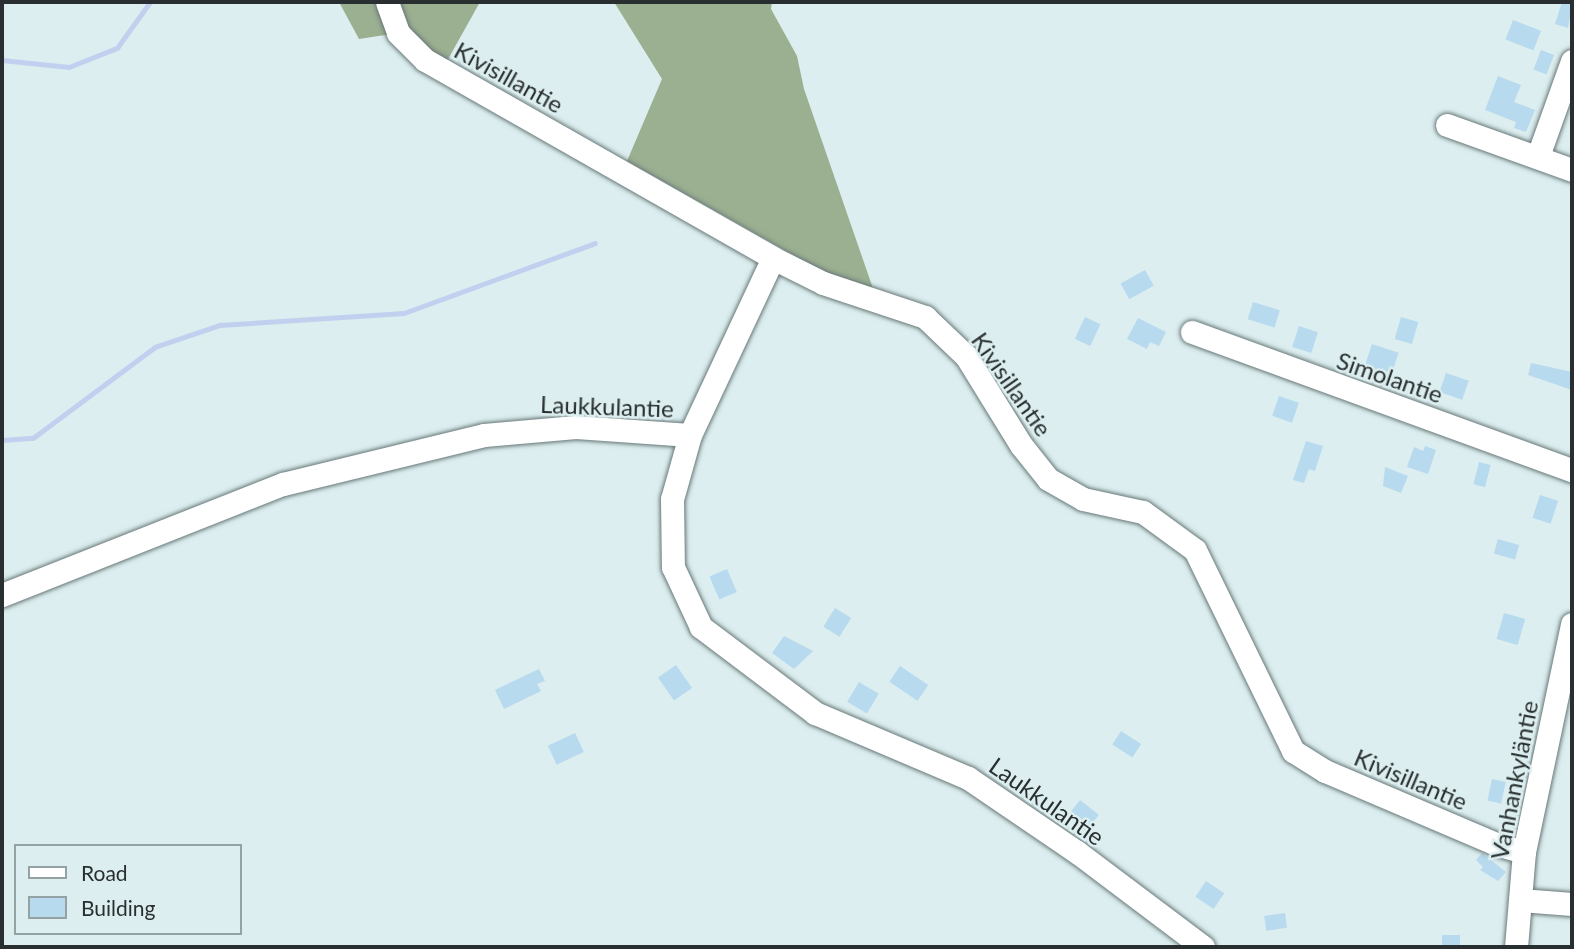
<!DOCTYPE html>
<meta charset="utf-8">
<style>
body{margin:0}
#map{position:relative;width:1574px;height:949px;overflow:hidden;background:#dceeef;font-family:Lato,sans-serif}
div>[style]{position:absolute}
.forest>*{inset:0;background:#9baf91}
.stream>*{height:4.5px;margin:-2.25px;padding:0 2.25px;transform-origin:2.25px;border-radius:2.25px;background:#c2d0f0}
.building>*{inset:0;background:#b7daef;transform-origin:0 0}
.roads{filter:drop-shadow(0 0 2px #687879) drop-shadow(0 0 2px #687879)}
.minor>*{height:23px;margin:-11.5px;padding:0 11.5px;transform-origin:11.5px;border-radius:11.5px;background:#fff}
span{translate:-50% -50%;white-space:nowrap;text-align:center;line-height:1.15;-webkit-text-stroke:5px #dceeef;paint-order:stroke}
.street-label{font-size:24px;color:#292f30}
.frame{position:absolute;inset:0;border:4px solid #292f30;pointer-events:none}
.legend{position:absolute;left:14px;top:844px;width:228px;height:91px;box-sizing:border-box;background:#dceeef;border:2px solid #94a2a3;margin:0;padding:9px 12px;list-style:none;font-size:21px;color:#292f30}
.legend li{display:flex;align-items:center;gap:14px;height:35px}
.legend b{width:35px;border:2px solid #94a2a3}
</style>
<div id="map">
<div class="forest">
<i style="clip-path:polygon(339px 2px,480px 2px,442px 70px,398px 33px,359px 39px)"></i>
<i style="clip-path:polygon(614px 2px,772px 2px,771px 9px,797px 56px,804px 89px,878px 303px,627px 161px,662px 79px)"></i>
</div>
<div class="stream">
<i style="left:2px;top:60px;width:67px;rotate:6deg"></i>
<i style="left:69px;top:67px;width:52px;rotate:-21.6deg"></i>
<i style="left:117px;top:48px;width:57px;rotate:-54.3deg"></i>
<i style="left:2px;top:440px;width:31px;rotate:-4deg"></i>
<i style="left:33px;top:438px;width:152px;rotate:-36.7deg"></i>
<i style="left:155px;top:347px;width:69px;rotate:-18.7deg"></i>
<i style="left:220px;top:325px;width:184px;rotate:-3.7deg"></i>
<i style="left:404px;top:313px;width:203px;rotate:-20.1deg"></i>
</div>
<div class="building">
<i style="clip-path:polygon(1562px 2px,1572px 5px,1568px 28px,1555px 24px)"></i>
<i style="left:1513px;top:20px;width:30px;height:21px;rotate:21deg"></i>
<i style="left:1541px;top:50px;width:14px;height:21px;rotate:21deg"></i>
<i style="clip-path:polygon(1498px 76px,1521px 85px,1514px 102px,1535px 110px,1526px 132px,1514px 128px,1516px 122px,1485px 110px)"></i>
<i style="left:1145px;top:270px;width:18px;height:28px;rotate:61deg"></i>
<i style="left:1253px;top:302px;width:28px;height:18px;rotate:17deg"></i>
<i style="left:1085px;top:317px;width:17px;height:24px;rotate:25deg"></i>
<i style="left:1401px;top:317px;width:18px;height:23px;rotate:16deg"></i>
<i style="clip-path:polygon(1138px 318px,1166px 332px,1159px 346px,1150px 342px,1147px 349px,1127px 339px)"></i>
<i style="left:1299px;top:326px;width:20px;height:22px;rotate:18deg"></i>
<i style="left:1372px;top:344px;width:28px;height:26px;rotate:18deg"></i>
<i style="clip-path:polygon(1531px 363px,1572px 372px,1572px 390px,1528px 375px)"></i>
<i style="left:1446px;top:373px;width:24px;height:20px;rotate:19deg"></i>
<i style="left:1279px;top:396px;width:21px;height:21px;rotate:19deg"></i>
<i style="clip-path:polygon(1306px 441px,1323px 446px,1315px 471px,1309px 469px,1304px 483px,1293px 480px)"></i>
<i style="clip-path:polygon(1425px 446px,1436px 450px,1428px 474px,1407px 467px,1414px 447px,1423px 451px)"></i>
<i style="left:1479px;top:462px;width:12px;height:23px;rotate:14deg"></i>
<i style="clip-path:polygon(1385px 467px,1408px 476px,1401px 493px,1383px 486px)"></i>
<i style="left:1540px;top:495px;width:19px;height:24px;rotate:18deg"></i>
<i style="left:1498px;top:539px;width:22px;height:15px;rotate:16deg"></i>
<i style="left:727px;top:569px;width:25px;height:19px;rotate:67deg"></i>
<i style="left:835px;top:608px;width:19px;height:22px;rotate:32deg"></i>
<i style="left:1504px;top:613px;width:22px;height:27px;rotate:16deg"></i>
<i style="clip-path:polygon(784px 636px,813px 651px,794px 669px,772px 653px)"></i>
<i style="left:676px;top:665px;width:28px;height:22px;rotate:55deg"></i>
<i style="left:900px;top:666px;width:34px;height:19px;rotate:34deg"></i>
<i style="clip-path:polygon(539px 669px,545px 681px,537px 684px,541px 691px,504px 709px,495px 690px)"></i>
<i style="left:859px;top:682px;width:23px;height:23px;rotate:31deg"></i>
<i style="left:1121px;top:731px;width:24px;height:16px;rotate:33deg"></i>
<i style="left:575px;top:733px;width:21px;height:30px;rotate:65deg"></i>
<i style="left:1492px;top:779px;width:14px;height:22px;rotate:12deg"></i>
<i style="left:1080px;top:800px;width:24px;height:21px;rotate:38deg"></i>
<i style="clip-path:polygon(1482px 853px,1506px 872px,1498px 881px,1480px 870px,1483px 867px,1476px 860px)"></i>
<i style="left:1206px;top:881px;width:22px;height:19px;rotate:34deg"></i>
<i style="left:1285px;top:913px;width:15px;height:21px;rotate:82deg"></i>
<i style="left:1442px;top:935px;width:18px;height:12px"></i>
</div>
<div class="roads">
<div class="minor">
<i style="left:387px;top:2px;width:33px;rotate:70deg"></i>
<i style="left:398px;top:33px;width:38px;rotate:45deg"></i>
<i style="left:425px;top:60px;width:400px;rotate:29.6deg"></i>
<i style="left:773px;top:258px;width:56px;rotate:26.6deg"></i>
<i style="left:823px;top:283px;width:108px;rotate:18.4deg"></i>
<i style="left:925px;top:317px;width:57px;rotate:43.6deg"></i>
<i style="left:966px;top:356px;width:105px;rotate:58.3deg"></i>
<i style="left:1021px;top:445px;width:43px;rotate:51.5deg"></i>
<i style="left:1048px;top:479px;width:40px;rotate:29.7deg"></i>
<i style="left:1083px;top:499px;width:61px;rotate:12.2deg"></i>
<i style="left:1143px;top:512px;width:64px;rotate:36.2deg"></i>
<i style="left:1195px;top:550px;width:224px;rotate:64deg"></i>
<i style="left:1293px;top:751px;width:38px;rotate:32deg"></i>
<i style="left:1325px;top:771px;width:186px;rotate:23.1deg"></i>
<i style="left:1496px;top:844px;width:29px;rotate:16deg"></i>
<i style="left:1447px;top:125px;width:133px;rotate:19.8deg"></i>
<i style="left:1538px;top:156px;width:101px;rotate:-70.3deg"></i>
<i style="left:1192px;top:332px;width:404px;rotate:20deg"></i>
<i style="left:690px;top:435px;width:195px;rotate:-64.9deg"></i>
<i style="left:2px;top:595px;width:302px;rotate:-21.6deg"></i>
<i style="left:283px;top:484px;width:207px;rotate:-13.7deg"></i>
<i style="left:484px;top:435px;width:92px;rotate:-5deg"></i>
<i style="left:576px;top:427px;width:114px;rotate:4deg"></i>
<i style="left:690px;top:435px;width:66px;rotate:105.7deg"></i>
<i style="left:672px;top:499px;width:68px;rotate:89.2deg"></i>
<i style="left:673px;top:567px;width:66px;rotate:65deg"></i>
<i style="left:701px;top:627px;width:143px;rotate:37deg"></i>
<i style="left:815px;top:713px;width:166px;rotate:23deg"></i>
<i style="left:968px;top:778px;width:132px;rotate:34.2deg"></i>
<i style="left:1077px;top:852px;width:158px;rotate:37deg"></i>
<i style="left:1520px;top:900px;width:52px;rotate:4.4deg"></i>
<i style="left:1516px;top:947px;width:95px;rotate:-85.2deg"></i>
<i style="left:1524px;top:852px;width:233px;rotate:-78.1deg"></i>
</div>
</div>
<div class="street-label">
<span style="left:509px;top:77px;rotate:29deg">Kivisillantie</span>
<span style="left:1390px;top:377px;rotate:19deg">Simolantie</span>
<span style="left:1012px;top:384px;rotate:55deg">Kivisillantie</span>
<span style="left:607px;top:406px;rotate:2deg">Laukkulantie</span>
<span style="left:1411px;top:779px;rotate:23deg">Kivisillantie</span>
<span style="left:1514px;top:780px;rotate:-79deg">Vanhankyläntie</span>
<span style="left:1047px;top:801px;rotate:35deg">Laukkulantie</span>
</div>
<div class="frame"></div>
<ul class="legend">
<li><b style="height:9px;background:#fff"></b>Road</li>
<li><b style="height:19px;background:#b7daef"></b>Building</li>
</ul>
</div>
